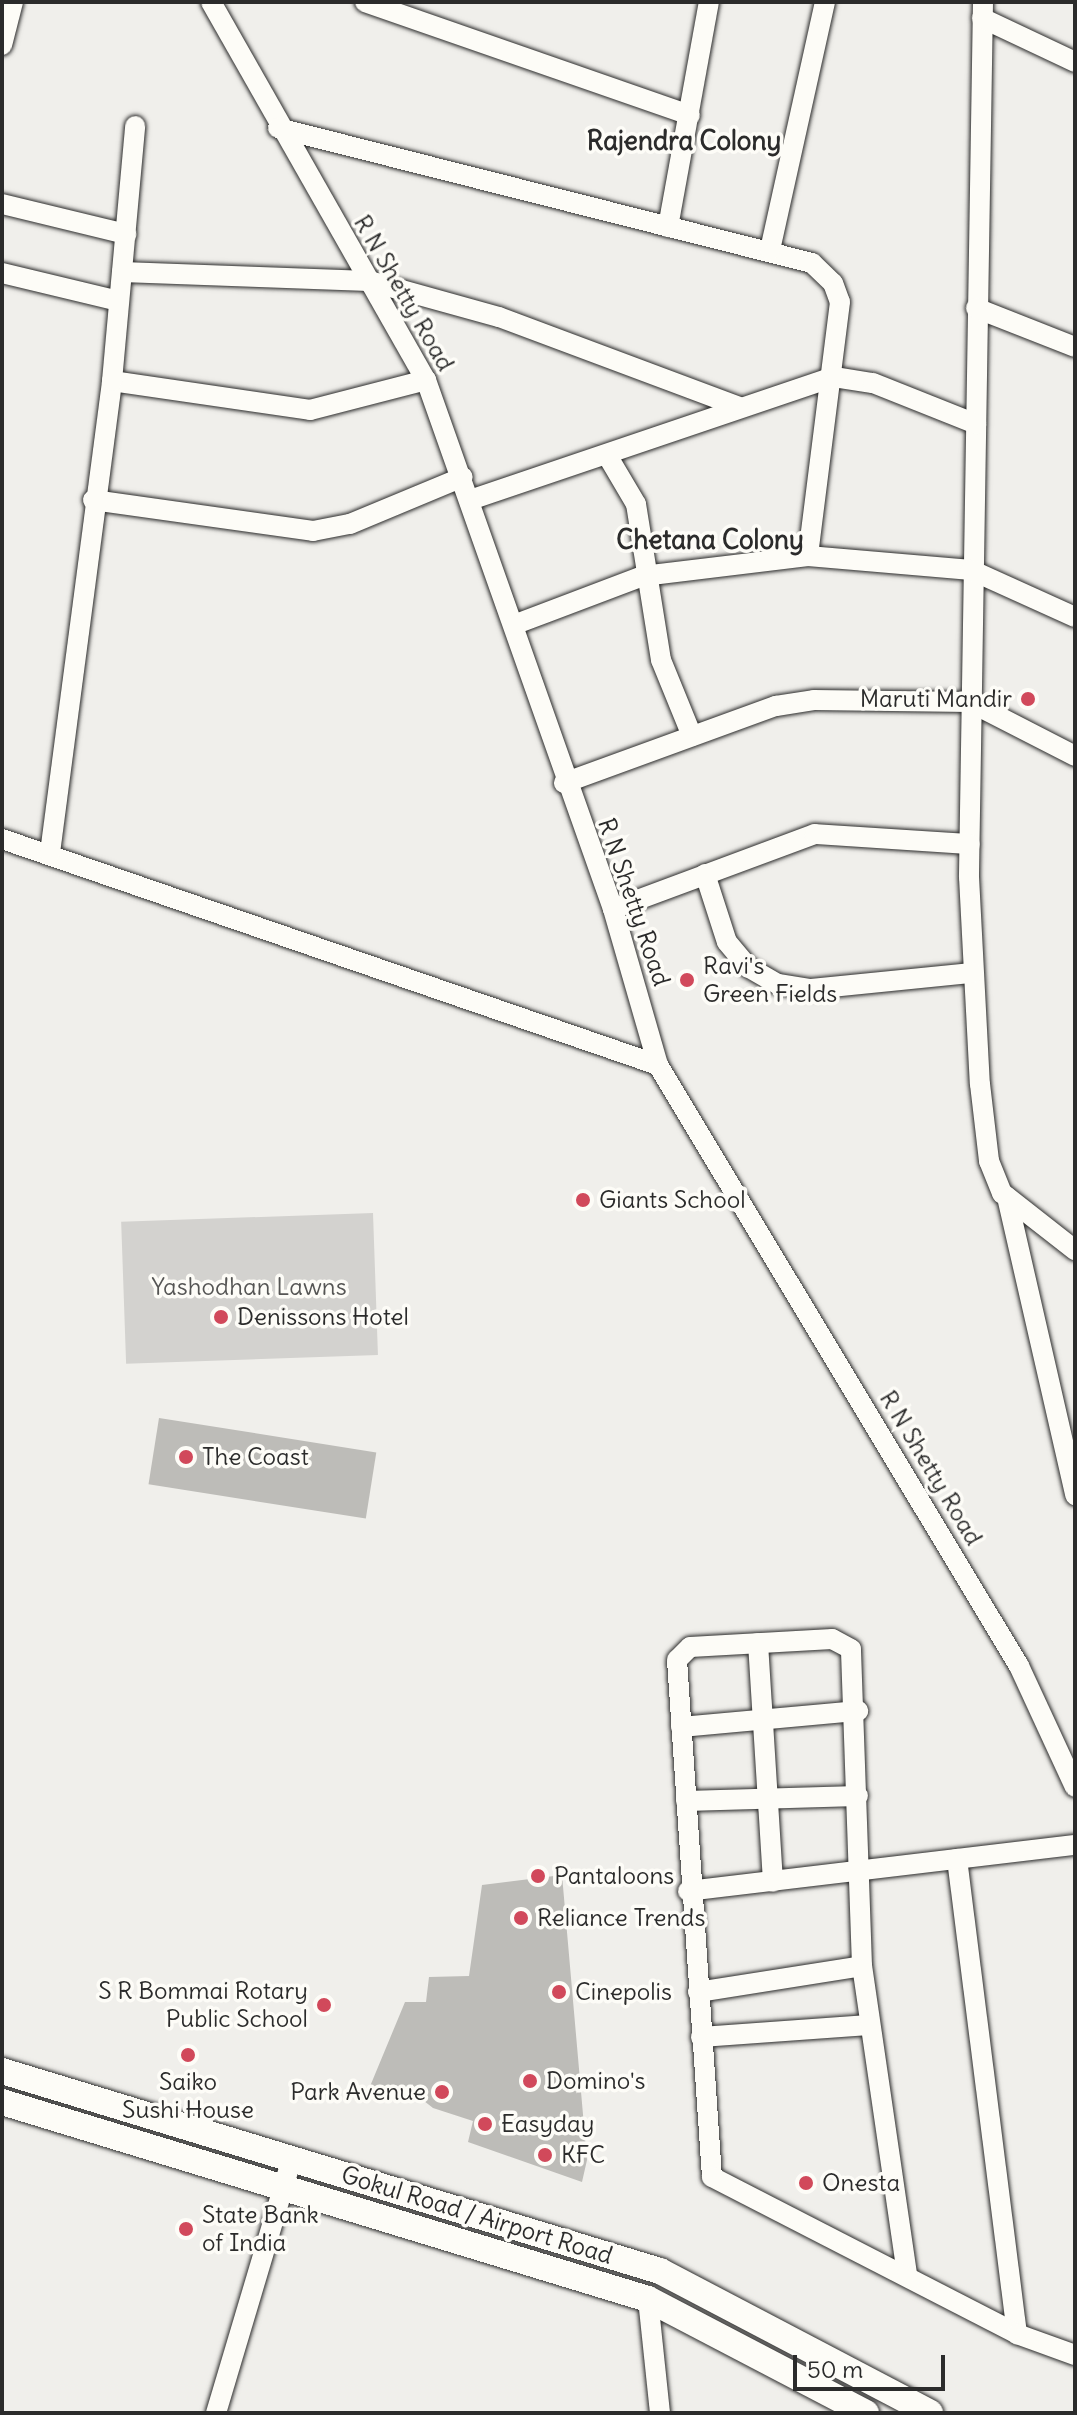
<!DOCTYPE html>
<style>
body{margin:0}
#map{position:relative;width:1077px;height:2415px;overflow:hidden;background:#f0efeb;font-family:Delius,sans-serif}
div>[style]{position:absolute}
.green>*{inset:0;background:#d3d2cf;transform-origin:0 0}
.building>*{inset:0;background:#bdbcb8;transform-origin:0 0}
.roads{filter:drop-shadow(0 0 2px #2b2b2b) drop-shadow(0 0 2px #2b2b2b)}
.minor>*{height:20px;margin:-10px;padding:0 10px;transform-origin:10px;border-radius:10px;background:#fdfcf7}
.major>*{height:26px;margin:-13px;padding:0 13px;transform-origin:13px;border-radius:13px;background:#fdfcf7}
.dots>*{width:22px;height:22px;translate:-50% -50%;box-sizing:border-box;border:4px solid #fdfcf7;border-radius:50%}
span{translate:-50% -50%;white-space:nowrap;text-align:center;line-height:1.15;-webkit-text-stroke:7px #fdfcf7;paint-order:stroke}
.street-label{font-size:24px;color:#2b2b2b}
.poi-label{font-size:24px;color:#2b2b2b}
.right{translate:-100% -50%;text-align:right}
.left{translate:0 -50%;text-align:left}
.park-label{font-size:24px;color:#555554}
.neighbourhood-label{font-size:26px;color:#2b2b2b;font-weight:700}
.frame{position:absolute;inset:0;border:4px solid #2b2b2b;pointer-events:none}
.scale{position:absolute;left:793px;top:2355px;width:152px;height:36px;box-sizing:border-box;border:4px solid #2b2b2b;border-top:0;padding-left:10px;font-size:24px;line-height:28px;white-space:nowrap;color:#2b2b2b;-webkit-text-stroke:6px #fdfcf7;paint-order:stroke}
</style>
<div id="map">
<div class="green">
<i style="left:373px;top:1213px;width:142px;height:252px;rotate:88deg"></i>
</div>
<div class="building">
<i style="left:159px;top:1418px;width:220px;height:67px;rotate:9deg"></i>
<i style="clip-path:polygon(562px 1875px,587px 2160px,582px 2182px,468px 2142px,473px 2121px,433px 2108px,410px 2090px,366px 2096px,405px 2002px,426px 2002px,429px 1977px,469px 1976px,482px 1885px)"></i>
</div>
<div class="roads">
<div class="minor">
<i style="left:211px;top:2px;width:435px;rotate:60.4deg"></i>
<i style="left:426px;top:380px;width:561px;rotate:70.53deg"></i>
<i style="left:613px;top:909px;width:162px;rotate:73.9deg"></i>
<i style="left:658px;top:1065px;width:701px;rotate:59.01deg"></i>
<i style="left:1019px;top:1666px;width:133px;rotate:65.2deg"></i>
<i style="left:365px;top:2px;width:344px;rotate:19.2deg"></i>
<i style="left:983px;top:2px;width:875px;rotate:90.92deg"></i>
<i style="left:969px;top:877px;width:207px;rotate:87deg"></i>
<i style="left:980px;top:1084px;width:78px;rotate:83.3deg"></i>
<i style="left:989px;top:1161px;width:35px;rotate:68deg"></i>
<i style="left:1002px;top:1193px;width:93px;rotate:38deg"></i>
<i style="left:982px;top:18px;width:103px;rotate:25.3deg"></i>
<i style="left:2px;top:45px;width:44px;rotate:-75.7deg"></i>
<i style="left:278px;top:128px;width:551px;rotate:14.19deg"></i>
<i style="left:812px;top:263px;width:29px;rotate:44deg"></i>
<i style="left:833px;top:283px;width:20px;rotate:70deg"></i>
<i style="left:840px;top:302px;width:256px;rotate:97.2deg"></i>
<i style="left:2px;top:204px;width:128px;rotate:13.6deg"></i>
<i style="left:668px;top:227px;width:229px;rotate:-79.7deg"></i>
<i style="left:770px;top:250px;width:254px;rotate:-77.5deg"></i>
<i style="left:122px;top:272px;width:247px;rotate:2.1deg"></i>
<i style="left:369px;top:281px;width:135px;rotate:15.5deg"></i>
<i style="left:499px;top:317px;width:257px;rotate:20.5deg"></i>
<i style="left:2px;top:273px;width:120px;rotate:13.5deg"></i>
<i style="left:976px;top:308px;width:106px;rotate:21.5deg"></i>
<i style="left:112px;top:381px;width:200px;rotate:8.3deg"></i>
<i style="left:310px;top:410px;width:120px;rotate:-14.5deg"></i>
<i style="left:607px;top:455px;width:57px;rotate:59.4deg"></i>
<i style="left:636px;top:504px;width:158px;rotate:80.9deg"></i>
<i style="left:661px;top:660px;width:82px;rotate:67.8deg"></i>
<i style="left:473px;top:499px;width:381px;rotate:-18.7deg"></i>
<i style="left:834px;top:377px;width:39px;rotate:9deg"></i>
<i style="left:873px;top:383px;width:111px;rotate:21.7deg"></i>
<i style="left:93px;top:500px;width:222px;rotate:8deg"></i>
<i style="left:313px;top:531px;width:38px;rotate:-11deg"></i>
<i style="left:350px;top:524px;width:122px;rotate:-22.6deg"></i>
<i style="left:516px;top:624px;width:136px;rotate:-20.7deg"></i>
<i style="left:643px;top:576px;width:166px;rotate:-6.9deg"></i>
<i style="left:808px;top:556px;width:164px;rotate:4.9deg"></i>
<i style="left:971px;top:570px;width:114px;rotate:24.3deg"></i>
<i style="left:564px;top:783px;width:226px;rotate:-20deg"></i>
<i style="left:776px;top:706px;width:38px;rotate:-9deg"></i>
<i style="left:814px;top:700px;width:156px;rotate:0.7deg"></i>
<i style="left:970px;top:702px;width:118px;rotate:27.2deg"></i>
<i style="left:2px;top:839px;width:694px;rotate:19.01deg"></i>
<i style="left:50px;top:853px;width:476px;rotate:-82.5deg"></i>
<i style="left:112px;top:381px;width:256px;rotate:-84.8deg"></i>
<i style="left:705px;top:874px;width:71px;rotate:72.1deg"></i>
<i style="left:727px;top:942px;width:33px;rotate:50deg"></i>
<i style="left:748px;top:967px;width:34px;rotate:30deg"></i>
<i style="left:778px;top:984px;width:33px;rotate:9deg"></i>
<i style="left:811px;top:989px;width:162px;rotate:-5.7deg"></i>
<i style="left:613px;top:909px;width:215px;rotate:-20.4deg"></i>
<i style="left:815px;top:834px;width:155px;rotate:3.7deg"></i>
<i style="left:1007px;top:1197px;width:306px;rotate:77.1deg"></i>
<i style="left:758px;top:1643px;width:239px;rotate:86.4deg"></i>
<i style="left:681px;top:1727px;width:178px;rotate:-5.2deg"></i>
<i style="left:686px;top:1801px;width:172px;rotate:-1.7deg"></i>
<i style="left:957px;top:1859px;width:479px;rotate:82.8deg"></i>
<i style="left:688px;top:1891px;width:390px;rotate:-6.8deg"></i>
<i style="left:698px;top:1992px;width:166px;rotate:-9deg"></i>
<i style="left:701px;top:2037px;width:168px;rotate:-4.1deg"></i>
<i style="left:907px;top:2274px;width:311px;rotate:-98.3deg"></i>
<i style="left:862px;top:1966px;width:317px;rotate:-92deg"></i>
<i style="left:851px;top:1649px;width:21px;rotate:-152deg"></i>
<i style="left:832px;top:1639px;width:142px;rotate:176.8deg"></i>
<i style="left:690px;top:1647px;width:18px;rotate:135deg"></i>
<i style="left:677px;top:1660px;width:518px;rotate:86.13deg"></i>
<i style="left:712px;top:2177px;width:343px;rotate:27.2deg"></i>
<i style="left:1017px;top:2334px;width:62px;rotate:19.9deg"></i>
<i style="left:648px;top:2299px;width:115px;rotate:84deg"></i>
<i style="left:216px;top:2413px;width:266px;rotate:-73.4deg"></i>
</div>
<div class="major">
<i style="left:2px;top:2071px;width:688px;rotate:16.91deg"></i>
<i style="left:660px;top:2271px;width:305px;rotate:27.7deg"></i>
<i style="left:2px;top:2102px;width:675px;rotate:16.96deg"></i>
<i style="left:648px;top:2299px;width:246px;rotate:27.6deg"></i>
</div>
</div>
<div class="dots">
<i style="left:1028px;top:699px;background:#d1495b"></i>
<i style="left:687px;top:980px;background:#d1495b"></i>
<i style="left:583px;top:1200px;background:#d1495b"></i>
<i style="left:221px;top:1317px;background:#d1495b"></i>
<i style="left:186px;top:1457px;background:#d1495b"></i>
<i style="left:538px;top:1876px;background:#d1495b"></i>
<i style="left:521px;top:1918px;background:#d1495b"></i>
<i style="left:559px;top:1992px;background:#d1495b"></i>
<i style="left:324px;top:2005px;background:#d1495b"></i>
<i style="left:188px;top:2055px;background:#d1495b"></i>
<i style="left:530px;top:2081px;background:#d1495b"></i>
<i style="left:442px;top:2092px;background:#d1495b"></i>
<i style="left:485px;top:2124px;background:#d1495b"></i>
<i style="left:545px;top:2155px;background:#d1495b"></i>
<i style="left:806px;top:2183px;background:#d1495b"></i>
<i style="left:186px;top:2229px;background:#d1495b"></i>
</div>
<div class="street-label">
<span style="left:404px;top:293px;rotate:60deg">R N Shetty Road</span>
<span style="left:634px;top:902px;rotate:71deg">R N Shetty Road</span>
<span style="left:931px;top:1468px;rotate:59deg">R N Shetty Road</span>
<span style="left:477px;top:2215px;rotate:17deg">Gokul Road / Airport Road</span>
</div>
<div class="poi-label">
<span class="right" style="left:1012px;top:699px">Maruti Mandir</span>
<span class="left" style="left:703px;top:980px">Ravi's<br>Green Fields</span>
<span class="left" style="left:599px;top:1200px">Giants School</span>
<span class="left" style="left:237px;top:1317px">Denissons Hotel</span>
<span class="left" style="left:202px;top:1457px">The Coast</span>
<span class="left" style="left:554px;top:1876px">Pantaloons</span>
<span class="left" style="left:537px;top:1918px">Reliance Trends</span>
<span class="right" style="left:308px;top:2005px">S R Bommai Rotary<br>Public School</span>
<span class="left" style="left:575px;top:1992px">Cinepolis</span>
<span class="left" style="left:546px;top:2081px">Domino's</span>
<span style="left:188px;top:2096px">Saiko<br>Sushi House</span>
<span class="right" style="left:426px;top:2092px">Park Avenue</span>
<span class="left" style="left:501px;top:2124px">Easyday</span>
<span class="left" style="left:561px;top:2155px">KFC</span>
<span class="left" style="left:822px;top:2183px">Onesta</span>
<span class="left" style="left:202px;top:2229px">State Bank<br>of India</span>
</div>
<div class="park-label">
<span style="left:249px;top:1287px">Yashodhan Lawns</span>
</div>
<div class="neighbourhood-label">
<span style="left:684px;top:141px">Rajendra Colony</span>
<span style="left:710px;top:540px">Chetana Colony</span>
</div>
<div class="frame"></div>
<div class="scale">50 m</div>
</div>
